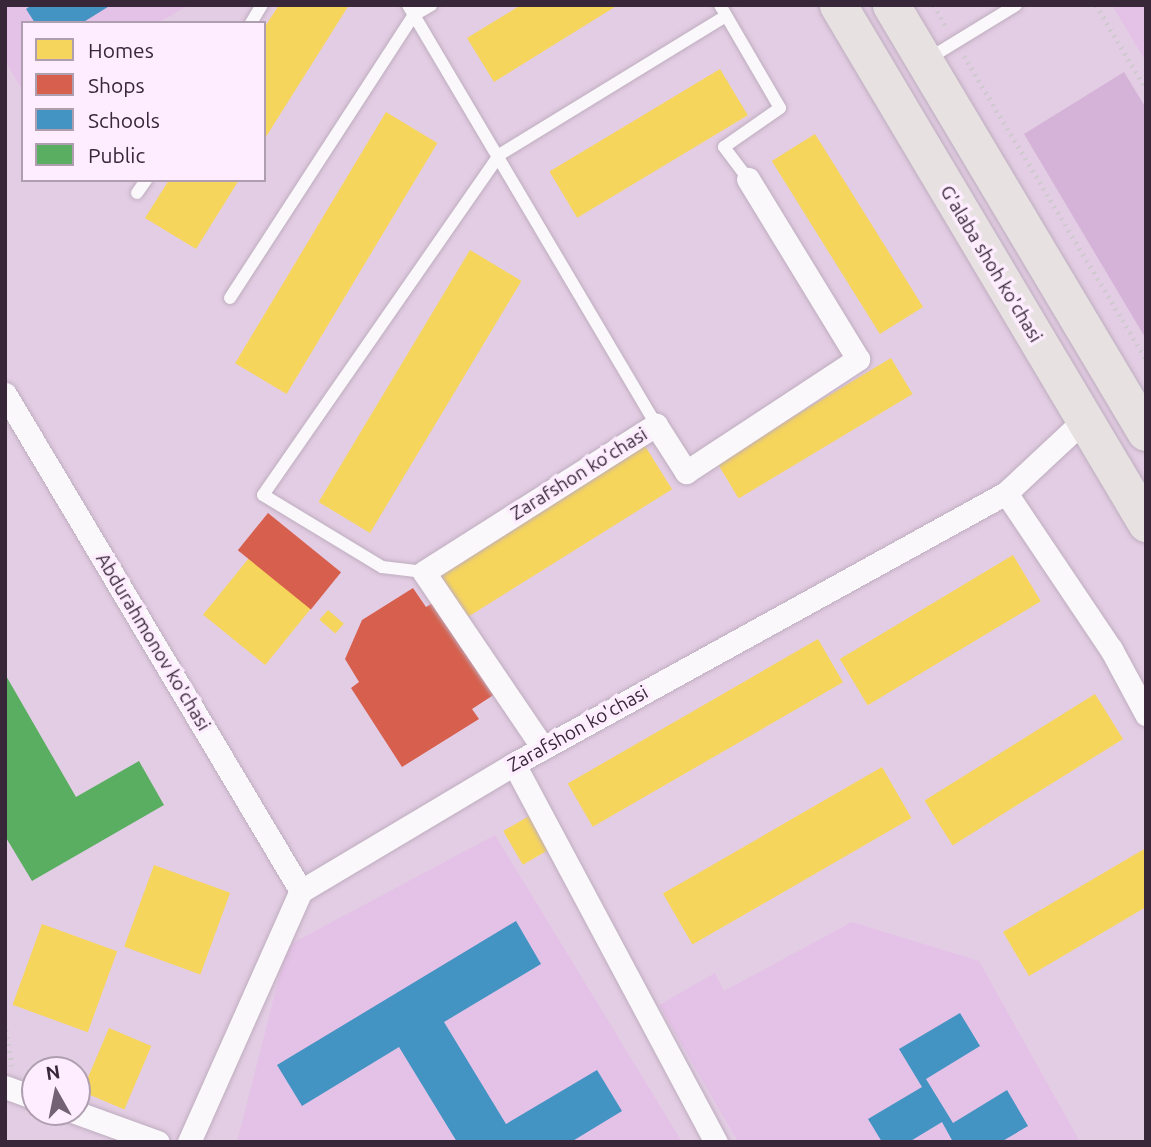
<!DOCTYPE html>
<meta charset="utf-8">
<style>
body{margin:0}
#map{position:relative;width:1151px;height:1147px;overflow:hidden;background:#e3cde4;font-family:Ubuntu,sans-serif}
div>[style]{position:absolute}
.built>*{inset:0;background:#e4c1e6}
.green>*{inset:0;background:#d5b2d7}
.homes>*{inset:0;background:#f6d55c;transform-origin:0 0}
.shops>*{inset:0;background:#d6604d;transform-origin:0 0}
.schools>*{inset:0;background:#4393c3}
.public>*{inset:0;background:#5aae61}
.path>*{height:4.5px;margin-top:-2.25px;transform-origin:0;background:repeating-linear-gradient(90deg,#d0cad0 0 2px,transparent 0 7px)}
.roads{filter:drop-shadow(0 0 2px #beadbf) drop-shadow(0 0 2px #beadbf)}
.lane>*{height:12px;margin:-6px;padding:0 6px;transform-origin:6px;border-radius:6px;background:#fbf8fb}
.street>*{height:23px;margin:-11.5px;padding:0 11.5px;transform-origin:11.5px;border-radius:11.5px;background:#fbf8fb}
.primary>*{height:37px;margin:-18.5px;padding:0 18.5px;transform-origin:18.5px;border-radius:18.5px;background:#e7e1e1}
span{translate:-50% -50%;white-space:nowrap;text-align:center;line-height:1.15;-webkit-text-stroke:7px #feedff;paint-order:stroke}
.street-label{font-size:19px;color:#372738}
.frame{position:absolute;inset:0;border:7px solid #372738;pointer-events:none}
.legend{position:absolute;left:21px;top:21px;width:245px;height:161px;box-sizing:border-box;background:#feedff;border:2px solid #ae9eaf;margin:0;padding:9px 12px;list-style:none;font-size:21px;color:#372738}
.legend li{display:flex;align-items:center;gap:14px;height:35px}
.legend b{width:35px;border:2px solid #ae9eaf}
.north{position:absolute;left:21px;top:1056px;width:70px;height:70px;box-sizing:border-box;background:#feedff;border:2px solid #ae9eaf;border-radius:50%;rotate:351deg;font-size:19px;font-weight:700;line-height:28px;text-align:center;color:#372738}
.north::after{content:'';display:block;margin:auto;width:24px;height:32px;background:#736174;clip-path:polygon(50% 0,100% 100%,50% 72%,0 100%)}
</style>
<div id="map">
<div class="built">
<i style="clip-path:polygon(5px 5px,189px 5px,158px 23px,23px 23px,23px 91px,5px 61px)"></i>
<i style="clip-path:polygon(1112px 5px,1146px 5px,1146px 62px,1142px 55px)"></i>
<i style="clip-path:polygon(495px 835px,682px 1142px,237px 1142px,287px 946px)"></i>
<i style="clip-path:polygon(852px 922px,979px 961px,1080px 1142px,738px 1142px,659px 1005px,715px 973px,724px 991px)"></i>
</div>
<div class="green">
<i style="clip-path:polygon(1124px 72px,1146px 108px,1146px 339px,1024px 134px)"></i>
</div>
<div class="homes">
<i style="clip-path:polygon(279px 5px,349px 5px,264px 140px,264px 28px)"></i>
<i style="clip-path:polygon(521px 5px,618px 5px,494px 82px,467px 38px)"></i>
<i style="left:720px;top:69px;width:54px;height:199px;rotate:59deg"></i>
<i style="left:386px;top:112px;width:60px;height:293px;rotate:31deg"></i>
<i style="left:815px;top:134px;width:204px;height:51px;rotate:58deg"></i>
<i style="clip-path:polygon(169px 180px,239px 180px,196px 249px,145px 218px)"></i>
<i style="left:470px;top:250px;width:60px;height:294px;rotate:31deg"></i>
<i style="left:891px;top:358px;width:42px;height:203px;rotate:59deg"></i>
<i style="left:645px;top:446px;width:51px;height:242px;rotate:58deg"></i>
<i style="left:1013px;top:555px;width:54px;height:202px;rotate:59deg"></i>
<i style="left:249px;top:558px;width:80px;height:73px;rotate:39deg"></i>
<i style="left:328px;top:610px;width:21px;height:13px;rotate:41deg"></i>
<i style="left:818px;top:639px;width:50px;height:289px;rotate:60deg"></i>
<i style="left:1095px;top:694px;width:53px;height:201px;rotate:58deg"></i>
<i style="left:882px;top:767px;width:59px;height:253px;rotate:60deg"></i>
<i style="left:531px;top:815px;width:39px;height:32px;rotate:60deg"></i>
<i style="clip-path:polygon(1146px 848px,1146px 907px,1029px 976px,1003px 932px)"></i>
<i style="left:154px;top:865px;width:81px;height:87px;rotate:20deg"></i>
<i style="left:42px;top:924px;width:80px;height:86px;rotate:20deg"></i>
<i style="left:109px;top:1028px;width:46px;height:69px;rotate:23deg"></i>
</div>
<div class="shops">
<i style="left:268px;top:513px;width:94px;height:48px;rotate:39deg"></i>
<i style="clip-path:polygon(413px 588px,426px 607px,436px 601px,495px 694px,472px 709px,479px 719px,402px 767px,351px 688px,359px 682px,345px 659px,362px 620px)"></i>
</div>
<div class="schools">
<i style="clip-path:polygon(32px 5px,111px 5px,82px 23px,35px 23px,26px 9px)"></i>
<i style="clip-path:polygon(516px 921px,541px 964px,444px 1022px,506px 1124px,597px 1070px,622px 1111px,571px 1142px,457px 1142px,399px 1047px,302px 1106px,277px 1065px)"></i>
<i style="clip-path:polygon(960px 1013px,980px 1046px,926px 1079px,953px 1123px,1007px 1090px,1028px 1126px,1001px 1142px,953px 1142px,942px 1122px,909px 1142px,882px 1142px,868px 1119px,922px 1087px,899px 1049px)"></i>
</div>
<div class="public">
<i style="clip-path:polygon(5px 674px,76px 797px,139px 761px,164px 805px,32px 881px,5px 836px)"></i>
</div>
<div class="path">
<i style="left:934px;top:5px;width:26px;rotate:61deg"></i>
<i style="left:1096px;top:5px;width:98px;rotate:59.2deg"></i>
<i style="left:964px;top:56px;width:353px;rotate:59deg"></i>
<i style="left:5px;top:1023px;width:44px;rotate:80.8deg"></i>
</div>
<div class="roads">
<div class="lane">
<i style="left:408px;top:5px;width:488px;rotate:59.4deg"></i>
<i style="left:720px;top:5px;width:119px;rotate:59.8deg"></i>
<i style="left:780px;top:108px;width:68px;rotate:145.1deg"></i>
<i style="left:724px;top:147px;width:40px;rotate:53deg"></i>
<i style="left:251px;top:23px;width:21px;rotate:-59deg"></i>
<i style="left:928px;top:59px;width:103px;rotate:-31.5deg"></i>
<i style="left:137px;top:193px;width:16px;rotate:-55deg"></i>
<i style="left:230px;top:298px;width:338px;rotate:-57deg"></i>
<i style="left:414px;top:15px;width:20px;rotate:-30deg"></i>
<i style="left:424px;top:572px;width:42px;rotate:-173.2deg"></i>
<i style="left:382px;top:567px;width:139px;rotate:-148.8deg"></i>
<i style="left:263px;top:495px;width:414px;rotate:-55.2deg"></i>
<i style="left:499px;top:155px;width:266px;rotate:-31.5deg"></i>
</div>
<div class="street">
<i style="left:5px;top:394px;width:578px;rotate:59.22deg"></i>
<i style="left:1006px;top:493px;width:188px;rotate:56.1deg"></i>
<i style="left:1111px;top:649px;width:74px;rotate:61.7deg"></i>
<i style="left:543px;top:748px;width:212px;rotate:-124.1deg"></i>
<i style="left:424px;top:572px;width:275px;rotate:-32.4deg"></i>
<i style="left:656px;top:425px;width:56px;rotate:57.4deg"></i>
<i style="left:686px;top:472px;width:206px;rotate:-33.3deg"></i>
<i style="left:858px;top:359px;width:211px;rotate:-121.4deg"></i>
<i style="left:514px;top:764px;width:429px;rotate:61.9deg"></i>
<i style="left:5px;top:1087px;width:32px;rotate:20deg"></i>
<i style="left:75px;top:1112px;width:88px;rotate:19.9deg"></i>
<i style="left:189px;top:1142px;width:275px;rotate:-66deg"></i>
<i style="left:301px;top:891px;width:248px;rotate:-30.8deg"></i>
<i style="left:514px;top:764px;width:562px;rotate:-28.85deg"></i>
<i style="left:1006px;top:493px;width:107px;rotate:-43.1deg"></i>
</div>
<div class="primary">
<i style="left:838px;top:5px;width:603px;rotate:59.26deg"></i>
<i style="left:891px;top:5px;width:497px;rotate:59.2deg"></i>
</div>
</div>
<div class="street-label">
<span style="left:991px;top:264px;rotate:59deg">G'alaba shoh ko'chasi</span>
<span style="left:579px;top:474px;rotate:-32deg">Zarafshon ko‘chasi</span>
<span style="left:153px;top:642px;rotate:59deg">Abdurahmonov ko'chasi</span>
<span style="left:578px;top:729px;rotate:-29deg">Zarafshon ko'chasi</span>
</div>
<div class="frame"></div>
<ul class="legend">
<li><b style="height:19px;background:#f6d55c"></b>Homes</li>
<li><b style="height:19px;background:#d6604d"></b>Shops</li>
<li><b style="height:19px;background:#4393c3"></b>Schools</li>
<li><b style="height:19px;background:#5aae61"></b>Public</li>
</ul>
<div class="north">N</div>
</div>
